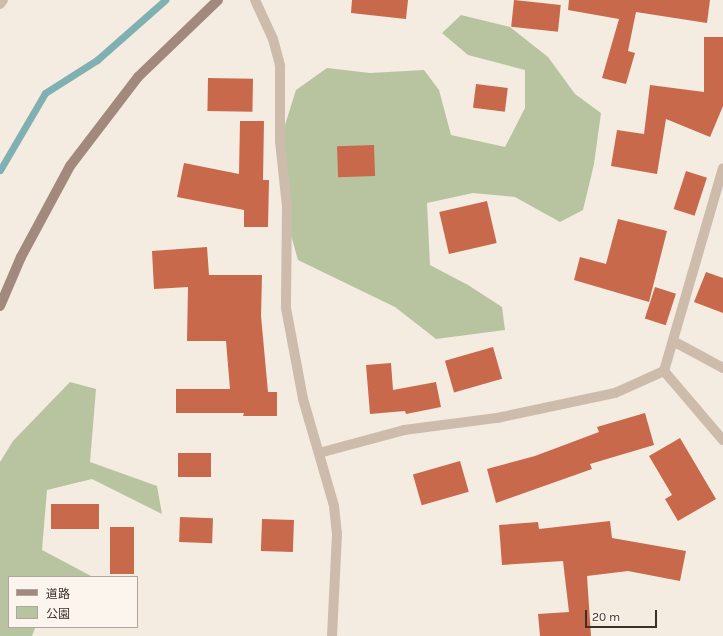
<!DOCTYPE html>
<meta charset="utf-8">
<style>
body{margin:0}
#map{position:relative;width:723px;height:636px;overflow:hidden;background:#f4ebe1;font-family:Karla,"Noto Sans JP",sans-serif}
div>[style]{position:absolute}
.green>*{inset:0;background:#b8c4a0}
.stream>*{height:7px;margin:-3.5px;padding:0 3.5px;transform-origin:3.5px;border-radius:3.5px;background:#7fb0b2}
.building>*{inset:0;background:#c8694b;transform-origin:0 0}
.street>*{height:10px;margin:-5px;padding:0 5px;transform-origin:5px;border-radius:5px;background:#cdbbac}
.secondary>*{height:10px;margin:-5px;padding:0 5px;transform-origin:5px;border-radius:5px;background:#a18a7d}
span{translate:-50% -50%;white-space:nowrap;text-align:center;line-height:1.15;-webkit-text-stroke:3px #fbf5ee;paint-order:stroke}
.legend{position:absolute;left:8px;top:576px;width:130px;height:52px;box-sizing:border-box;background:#fbf5ee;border:1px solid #aea6a0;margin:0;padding:5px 7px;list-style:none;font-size:12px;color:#3b302b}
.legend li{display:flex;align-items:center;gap:8px;height:20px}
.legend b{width:20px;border:1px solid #aea6a0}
.scale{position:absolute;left:585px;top:610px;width:72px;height:18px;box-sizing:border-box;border:2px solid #3b302b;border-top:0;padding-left:5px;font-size:12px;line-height:14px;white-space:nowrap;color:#3b302b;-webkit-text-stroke:3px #fbf5ee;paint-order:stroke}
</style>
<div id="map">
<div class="green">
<i style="clip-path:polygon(461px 15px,510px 27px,548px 57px,575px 94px,601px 113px,594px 164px,583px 210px,560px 222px,515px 197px,473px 193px,427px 203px,430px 265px,468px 285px,502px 307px,505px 330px,436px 339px,395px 307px,298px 260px,287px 221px,280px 141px,296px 90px,327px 68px,370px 73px,424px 70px,439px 90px,451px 135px,505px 147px,525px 108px,525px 70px,468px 55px,442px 33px)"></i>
<i style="clip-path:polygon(70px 382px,96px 389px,90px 462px,157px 486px,162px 514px,92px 479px,47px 490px,42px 550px,93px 577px,9px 577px,9px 627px,38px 627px,35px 628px,32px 636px,0 636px,0 462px,13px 441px)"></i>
</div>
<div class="stream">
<i style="left:0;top:170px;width:89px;rotate:-59.7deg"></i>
<i style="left:45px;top:93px;width:62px;rotate:-32.4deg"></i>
<i style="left:97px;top:60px;width:91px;rotate:-41.4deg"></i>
</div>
<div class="building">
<i style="clip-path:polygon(352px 0,408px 0,406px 19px,351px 13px)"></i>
<i style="left:514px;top:0;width:47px;height:27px;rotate:6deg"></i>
<i style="clip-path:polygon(569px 0,710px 0,707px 23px,636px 12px,628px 51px,635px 53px,626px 84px,602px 78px,619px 19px,568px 10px)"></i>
<i style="clip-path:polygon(704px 37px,723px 37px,723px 106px,710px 137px,666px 119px,657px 174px,611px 166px,617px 130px,644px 134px,650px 85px,704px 92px)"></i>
<i style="left:208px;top:78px;width:45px;height:33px;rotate:1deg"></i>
<i style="left:476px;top:84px;width:32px;height:24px;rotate:7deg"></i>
<i style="clip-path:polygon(240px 121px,264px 121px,263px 180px,269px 180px,268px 227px,244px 227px,244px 210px,177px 197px,184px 163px,239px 174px)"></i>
<i style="left:374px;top:145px;width:31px;height:37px;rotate:88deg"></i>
<i style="left:686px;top:171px;width:22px;height:40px;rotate:18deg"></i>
<i style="left:487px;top:201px;width:43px;height:49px;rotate:77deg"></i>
<i style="clip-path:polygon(618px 219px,667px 231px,649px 302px,574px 280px,580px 257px,606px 264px)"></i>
<i style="clip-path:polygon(207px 247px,209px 275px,262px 275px,261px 316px,268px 392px,277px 392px,277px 416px,243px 416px,244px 413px,176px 413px,176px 389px,230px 389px,226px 341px,187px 341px,188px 287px,154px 289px,152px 251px)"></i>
<i style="clip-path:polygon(706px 272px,723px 278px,723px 313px,694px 302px)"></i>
<i style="left:655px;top:287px;width:22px;height:33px;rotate:18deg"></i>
<i style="left:493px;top:347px;width:33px;height:50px;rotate:74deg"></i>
<i style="clip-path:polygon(391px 363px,393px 390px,436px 382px,441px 407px,406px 414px,405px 411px,370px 414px,366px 365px)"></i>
<i style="clip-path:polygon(645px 413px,654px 445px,590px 464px,592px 469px,496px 503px,487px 469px,535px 456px,599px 432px,597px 427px)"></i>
<i style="clip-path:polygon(680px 438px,716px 499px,678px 521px,665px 499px,672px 495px,649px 456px)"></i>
<i style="left:178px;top:453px;width:33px;height:24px"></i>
<i style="left:460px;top:461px;width:32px;height:49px;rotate:74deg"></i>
<i style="left:51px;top:504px;width:48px;height:25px"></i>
<i style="left:180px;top:517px;width:33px;height:25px;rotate:2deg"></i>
<i style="left:262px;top:519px;width:32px;height:32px;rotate:2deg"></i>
<i style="clip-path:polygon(610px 521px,612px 538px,686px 551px,680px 581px,628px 571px,587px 576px,591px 636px,540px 636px,538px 614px,569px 612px,563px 561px,502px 565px,499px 525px,538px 522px,539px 529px)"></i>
<i style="left:110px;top:527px;width:24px;height:47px"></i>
</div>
<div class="street">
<i style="left:255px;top:0;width:43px;rotate:65.2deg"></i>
<i style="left:273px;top:39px;width:28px;rotate:75deg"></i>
<i style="left:280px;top:66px;width:75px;rotate:90deg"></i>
<i style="left:280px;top:141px;width:66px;rotate:83.9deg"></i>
<i style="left:287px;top:207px;width:101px;rotate:90.6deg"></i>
<i style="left:286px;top:308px;width:93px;rotate:79.4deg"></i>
<i style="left:303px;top:399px;width:111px;rotate:73.8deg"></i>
<i style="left:334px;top:506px;width:28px;rotate:84deg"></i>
<i style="left:337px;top:534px;width:102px;rotate:92.8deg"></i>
<i style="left:0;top:4px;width:5px;rotate:-53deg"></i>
<i style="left:673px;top:341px;width:57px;rotate:28.4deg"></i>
<i style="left:664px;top:371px;width:211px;rotate:-73.8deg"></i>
<i style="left:664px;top:371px;width:91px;rotate:49.5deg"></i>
<i style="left:319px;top:453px;width:88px;rotate:-15.1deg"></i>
<i style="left:404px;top:430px;width:94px;rotate:-7.4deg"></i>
<i style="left:497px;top:418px;width:121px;rotate:-12deg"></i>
<i style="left:615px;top:393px;width:54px;rotate:-24.2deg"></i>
</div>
<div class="secondary">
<i style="left:0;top:306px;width:53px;rotate:-66.8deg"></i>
<i style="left:21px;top:257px;width:103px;rotate:-61.7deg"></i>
<i style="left:70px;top:166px;width:112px;rotate:-52.6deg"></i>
<i style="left:138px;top:77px;width:111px;rotate:-43.9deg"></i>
</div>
<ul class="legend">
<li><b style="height:5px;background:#a18a7d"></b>道路</li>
<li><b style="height:11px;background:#b8c4a0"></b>公園</li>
</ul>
<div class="scale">20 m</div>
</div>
